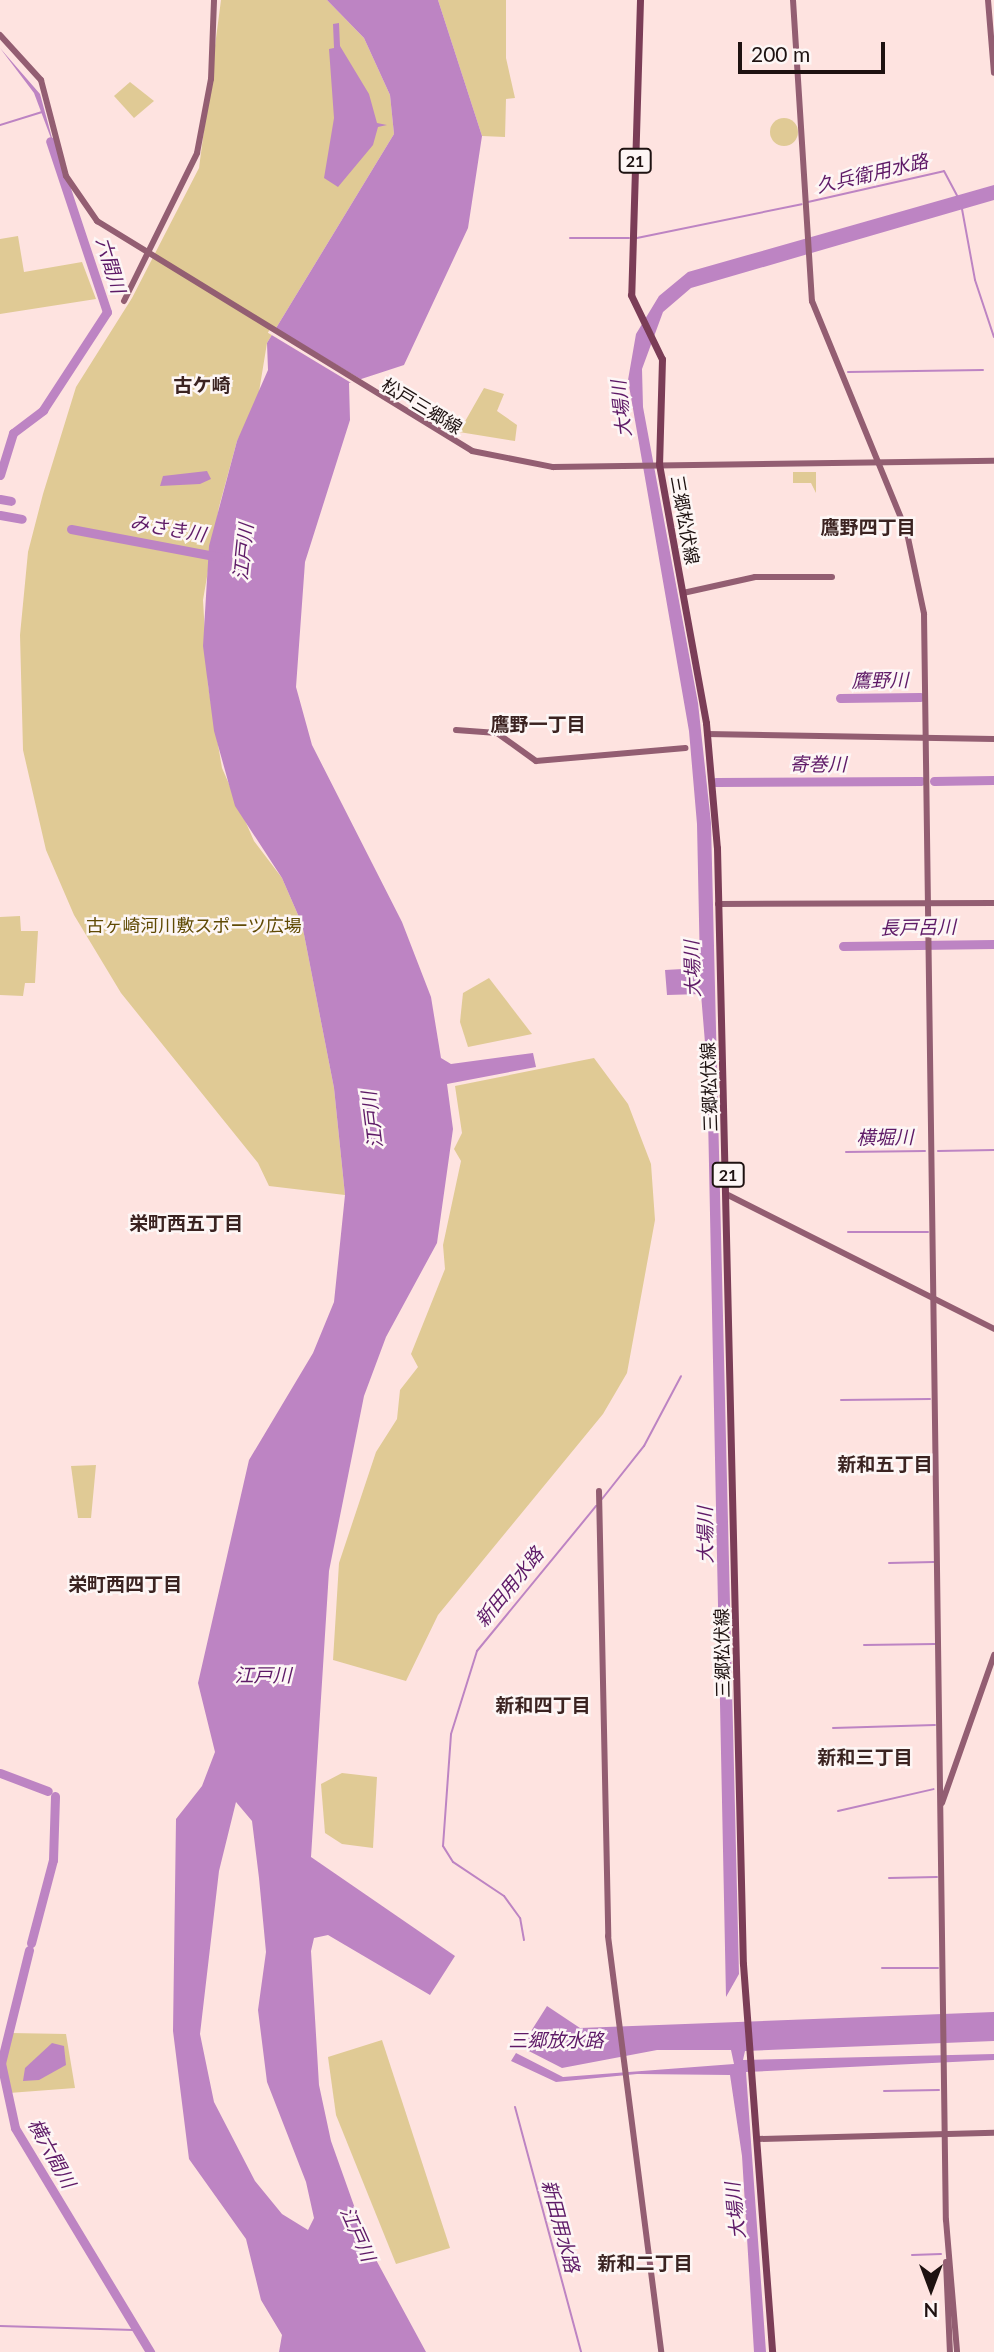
<!DOCTYPE html>
<meta charset="utf-8">
<style>
body{margin:0}
#map{position:relative;width:994px;height:2352px;overflow:hidden;background:#fee3e0;font-family:Lato,"Noto Sans JP",sans-serif}
div>[style]{position:absolute}
.green>*{inset:0;background:#e0ca95}
.round{border-radius:50%}
.water>*{inset:0;background:#bd84c3}
.pier>*{inset:0;background:#fee3e0;transform-origin:0 0}
.stream>*{height:2px;margin:-1px;padding:0 1px;transform-origin:1px;border-radius:1px;background:#bd84c3}
.river>*{height:9px;margin:-4.5px;padding:0 4.5px;transform-origin:4.5px;border-radius:4.5px;background:#bd84c3}
.secondary>*{height:6px;margin:-3px;padding:0 3px;transform-origin:3px;border-radius:3px;background:#935e72}
.primary>*{height:7px;margin:-3.5px;padding:0 3.5px;transform-origin:3.5px;border-radius:3.5px;background:#7b3d57}
span{translate:-50% -50%;white-space:nowrap;text-align:center;line-height:1.15;-webkit-text-stroke:5px #fdf6f5;paint-order:stroke}
.shield-label span{padding:2px 5px;background:#fdf6f5;border:2px solid;border-radius:5px;-webkit-text-stroke-width:0}
.shield-label{font-size:16px;color:#1e1211;font-weight:700}
.street-label{font-size:18px;color:#1e1211}
.park-label{font-size:18px;color:#604a04}
.water-label{font-size:19px;color:#5e1a67;font-style:italic}
.neighbourhood-label{font-size:19px;color:#3b2321;font-weight:700}
.north{position:absolute;left:896px;top:2254px;width:70px;height:70px;-webkit-text-stroke:5px #fdf6f5;paint-order:stroke;rotate:180deg;font-size:19px;font-weight:700;line-height:28px;text-align:center;color:#1e1211}
.north::after{content:'';display:block;margin:auto;width:24px;height:32px;background:#1e1211;clip-path:polygon(50% 0,100% 100%,50% 72%,0 100%)}
.scale{position:absolute;left:738px;top:42px;width:147px;height:32px;box-sizing:border-box;border:4px solid #1e1211;border-top:0;padding-left:9px;font-size:21px;line-height:24px;white-space:nowrap;color:#1e1211;-webkit-text-stroke:5px #fdf6f5;paint-order:stroke}
</style>
<div id="map">
<div class="green">
<i style="clip-path:polygon(221px 0,327px 0,364px 38px,390px 95px,394px 134px,267px 343px,257px 404px,237px 441px,219px 507px,203px 600px,208px 685px,222px 768px,254px 841px,282px 878px,302px 924px,334px 1088px,345px 1195px,269px 1186px,258px 1163px,121px 993px,74px 915px,46px 850px,23px 750px,20px 635px,28px 552px,43px 494px,76px 387px,132px 298px,199px 168px)"></i>
<i style="clip-path:polygon(438px 0,506px 0,506px 58px,515px 98px,506px 99px,505px 137px,482px 136px)"></i>
<i style="clip-path:polygon(130px 82px,154px 101px,134px 118px,114px 96px)"></i>
<i class="round" style="left:770px;top:118px;width:28px;height:28px"></i>
<i style="clip-path:polygon(18px 236px,24px 272px,82px 262px,96px 299px,0 314px,0 239px)"></i>
<i style="clip-path:polygon(484px 388px,504px 394px,497px 411px,517px 425px,515px 441px,459px 432px)"></i>
<i style="clip-path:polygon(793px 472px,816px 472px,816px 493px,811px 483px,793px 483px)"></i>
<i style="clip-path:polygon(20px 916px,21px 931px,38px 931px,35px 983px,25px 983px,23px 996px,0 995px,0 917px)"></i>
<i style="clip-path:polygon(489px 978px,532px 1034px,468px 1047px,460px 1022px,463px 993px)"></i>
<i style="clip-path:polygon(594px 1058px,628px 1104px,651px 1164px,655px 1220px,627px 1373px,603px 1414px,438px 1615px,406px 1681px,333px 1660px,339px 1563px,376px 1452px,397px 1419px,400px 1390px,418px 1367px,411px 1354px,445px 1269px,443px 1245px,461px 1161px,454px 1149px,462px 1133px,455px 1086px)"></i>
<i style="clip-path:polygon(96px 1465px,91px 1518px,78px 1518px,71px 1466px)"></i>
<i style="clip-path:polygon(342px 1773px,377px 1777px,373px 1848px,342px 1844px,325px 1833px,321px 1784px)"></i>
<i style="clip-path:polygon(11px 2033px,66px 2034px,75px 2088px,9px 2093px,2px 2064px)"></i>
<i style="clip-path:polygon(382px 2040px,450px 2248px,396px 2264px,336px 2115px,328px 2057px)"></i>
</div>
<div class="water">
<i style="clip-path:polygon(evenodd,327px 0,438px 0,482px 136px,468px 228px,404px 365px,349px 383px,350px 420px,305px 562px,296px 687px,312px 745px,402px 922px,431px 997px,441px 1058px,451px 1064px,533px 1053px,536px 1067px,447px 1084px,453px 1129px,437px 1243px,386px 1337px,364px 1396px,329px 1571px,311px 1857px,455px 1956px,430px 1995px,328px 1935px,314px 1938px,311px 1951px,319px 2085px,331px 2141px,368px 2245px,426px 2352px,279px 2352px,282px 2335px,261px 2300px,246px 2239px,189px 2159px,173px 2031px,176px 1819px,202px 1786px,215px 1752px,198px 1683px,249px 1460px,313px 1353px,334px 1302px,345px 1195px,334px 1088px,302px 924px,282px 878px,235px 806px,214px 731px,203px 646px,209px 546px,237px 441px,268px 370px,267px 343px,394px 134px,390px 95px,364px 38px,327px 0,236px 1802px,252px 1821px,259px 1878px,266px 1952px,258px 2010px,267px 2082px,306px 2182px,314px 2218px,308px 2230px,282px 2214px,255px 2181px,214px 2102px,200px 2034px,219px 1871px,236px 1802px)"></i>
<i style="clip-path:polygon(339px 23px,340px 46px,369px 94px,377px 123px,387px 125px,378px 127px,373px 145px,338px 187px,324px 178px,334px 118px,329px 49px,334px 48px,333px 24px)"></i>
<i style="clip-path:polygon(0 48px,40px 94px,55px 149px,34px 93px)"></i>
<i style="clip-path:polygon(994px 185px,994px 200px,691px 288px,663px 312px,642px 369px,643px 407px,698px 703px,711px 823px,739px 1974px,726px 1997px,707px 1067px,701px 994px,667px 995px,665px 970px,700px 968px,697px 824px,689px 731px,628px 380px,636px 334px,659px 296px,688px 272px)"></i>
<i style="clip-path:polygon(207px 471px,211px 479px,200px 484px,160px 486px,163px 476px)"></i>
<i style="clip-path:polygon(547px 2006px,580px 2028px,994px 2012px,994px 2041px,745px 2051px,743px 2060px,994px 2054px,994px 2060px,746px 2072px,766px 2352px,754px 2352px,742px 2156px,730px 2075px,637px 2074px,556px 2082px,511px 2061px,516px 2053px,563px 2077px,734px 2064px,731px 2050px,657px 2050px,562px 2068px,521px 2047px)"></i>
<i style="clip-path:polygon(52px 2043px,64px 2046px,66px 2065px,39px 2080px,23px 2081px,25px 2068px)"></i>
</div>
<div class="pier">
<i style="left:272px;top:326px;width:108px;height:8px;rotate:31deg"></i>
</div>
<div class="stream">
<i style="left:0;top:125px;width:44px;rotate:-17.2deg"></i>
<i style="left:808px;top:202px;width:139px;rotate:-12.8deg"></i>
<i style="left:944px;top:171px;width:30px;rotate:62deg"></i>
<i style="left:962px;top:209px;width:72px;rotate:79.6deg"></i>
<i style="left:975px;top:280px;width:60px;rotate:71.6deg"></i>
<i style="left:570px;top:238px;width:59px"></i>
<i style="left:637px;top:238px;width:168px;rotate:-11.6deg"></i>
<i style="left:848px;top:372px;width:135px;rotate:-0.8deg"></i>
<i style="left:938px;top:1151px;width:56px;rotate:-1deg"></i>
<i style="left:846px;top:1152px;width:79px;rotate:-0.7deg"></i>
<i style="left:848px;top:1232px;width:80px"></i>
<i style="left:841px;top:1400px;width:89px;rotate:-0.6deg"></i>
<i style="left:602px;top:1499px;width:68px;rotate:-51.6deg"></i>
<i style="left:644px;top:1446px;width:79px;rotate:-62.1deg"></i>
<i style="left:889px;top:1563px;width:45px;rotate:-1.3deg"></i>
<i style="left:864px;top:1645px;width:71px;rotate:-0.8deg"></i>
<i style="left:833px;top:1728px;width:102px;rotate:-1.7deg"></i>
<i style="left:838px;top:1811px;width:98px;rotate:-12.9deg"></i>
<i style="left:889px;top:1878px;width:48px;rotate:-1.2deg"></i>
<i style="left:524px;top:1940px;width:22px;rotate:-100deg"></i>
<i style="left:520px;top:1918px;width:27px;rotate:-126deg"></i>
<i style="left:504px;top:1896px;width:61px;rotate:-146.3deg"></i>
<i style="left:453px;top:1862px;width:19px;rotate:-122deg"></i>
<i style="left:443px;top:1846px;width:112px;rotate:-85.9deg"></i>
<i style="left:451px;top:1734px;width:87px;rotate:-72.6deg"></i>
<i style="left:477px;top:1651px;width:188px;rotate:-50.6deg"></i>
<i style="left:882px;top:1968px;width:56px"></i>
<i style="left:884px;top:2091px;width:55px;rotate:-1deg"></i>
<i style="left:515px;top:2107px;width:254px;rotate:74.9deg"></i>
<i style="left:912px;top:2255px;width:29px;rotate:-2deg"></i>
<i style="left:0;top:2326px;width:134px;rotate:1.7deg"></i>
</div>
<div class="river">
<i style="left:0;top:475px;width:44px;rotate:-72.8deg"></i>
<i style="left:13px;top:433px;width:38px;rotate:-37deg"></i>
<i style="left:43px;top:410px;width:117px;rotate:-56.9deg"></i>
<i style="left:107px;top:312px;width:180px;rotate:-108.4deg"></i>
<i style="left:0;top:499px;width:11px;rotate:10deg"></i>
<i style="left:0;top:515px;width:22px;rotate:10deg"></i>
<i style="left:71px;top:529px;width:151px;rotate:10.7deg"></i>
<i style="left:840px;top:698px;width:80px;rotate:-0.7deg"></i>
<i style="left:934px;top:781px;width:60px;rotate:-1deg"></i>
<i style="left:716px;top:782px;width:205px;rotate:-0.3deg"></i>
<i style="left:843px;top:946px;width:151px;rotate:-0.8deg"></i>
<i style="left:0;top:1773px;width:51px;rotate:20.6deg"></i>
<i style="left:31px;top:1943px;width:86px;rotate:-75.2deg"></i>
<i style="left:53px;top:1860px;width:64px;rotate:-88.2deg"></i>
<i style="left:29px;top:1950px;width:116px;rotate:103.9deg"></i>
<i style="left:1px;top:2063px;width:66px;rotate:77.8deg"></i>
<i style="left:15px;top:2128px;width:262px;rotate:58.9deg"></i>
</div>
<div class="secondary">
<i style="left:793px;top:0;width:302px;rotate:86.4deg"></i>
<i style="left:812px;top:301px;width:251px;rotate:67.7deg"></i>
<i style="left:907px;top:533px;width:83px;rotate:78.1deg"></i>
<i style="left:924px;top:614px;width:1606px;rotate:89.22deg"></i>
<i style="left:946px;top:2220px;width:132px;rotate:85.2deg"></i>
<i style="left:988px;top:0;width:73px;rotate:85.3deg"></i>
<i style="left:0;top:35px;width:61px;rotate:47.7deg"></i>
<i style="left:41px;top:80px;width:99px;rotate:75.4deg"></i>
<i style="left:66px;top:176px;width:55px;rotate:55.4deg"></i>
<i style="left:97px;top:221px;width:440px;rotate:31.5deg"></i>
<i style="left:472px;top:451px;width:83px;rotate:11.2deg"></i>
<i style="left:553px;top:467px;width:441px;rotate:-0.8deg"></i>
<i style="left:124px;top:301px;width:165px;rotate:-63.7deg"></i>
<i style="left:197px;top:153px;width:75px;rotate:-79.3deg"></i>
<i style="left:211px;top:79px;width:79px;rotate:-87.8deg"></i>
<i style="left:683px;top:593px;width:74px;rotate:-12.5deg"></i>
<i style="left:755px;top:577px;width:77px"></i>
<i style="left:456px;top:730px;width:41px;rotate:4.2deg"></i>
<i style="left:497px;top:733px;width:48px;rotate:35.7deg"></i>
<i style="left:536px;top:761px;width:150px;rotate:-5deg"></i>
<i style="left:707px;top:734px;width:287px;rotate:1deg"></i>
<i style="left:718px;top:904px;width:276px;rotate:-0.2deg"></i>
<i style="left:728px;top:1195px;width:298px;rotate:26.7deg"></i>
<i style="left:599px;top:1491px;width:445px;rotate:88.8deg"></i>
<i style="left:608px;top:1936px;width:419px;rotate:82.7deg"></i>
<i style="left:942px;top:1803px;width:157px;rotate:-70.6deg"></i>
<i style="left:758px;top:2139px;width:236px;rotate:-1.5deg"></i>
<i style="left:946px;top:2262px;width:90px;rotate:87.5deg"></i>
</div>
<div class="primary">
<i style="left:640px;top:0;width:295px;rotate:91.7deg"></i>
<i style="left:631px;top:295px;width:71px;rotate:64.2deg"></i>
<i style="left:662px;top:359px;width:105px;rotate:91.6deg"></i>
<i style="left:659px;top:464px;width:263px;rotate:79.7deg"></i>
<i style="left:706px;top:723px;width:125px;rotate:85deg"></i>
<i style="left:717px;top:848px;width:1116px;rotate:88.67deg"></i>
<i style="left:743px;top:1964px;width:389px;rotate:85.7deg"></i>
</div>
<div class="shield-label">
<span style="left:635px;top:161px">21</span>
<span style="left:728px;top:1175px">21</span>
</div>
<div class="street-label">
<span style="left:422px;top:406px;rotate:31deg">松戸三郷線</span>
<span style="left:685px;top:520px;rotate:80deg">三郷松伏線</span>
<span style="left:709px;top:1087px;rotate:-92deg">三郷松伏線</span>
<span style="left:722px;top:1653px;rotate:-91deg">三郷松伏線</span>
</div>
<div class="park-label">
<span style="left:194px;top:925px">古ヶ崎河川敷スポーツ広場</span>
</div>
<div class="water-label">
<span style="left:872px;top:173px;rotate:-13deg">久兵衛用水路</span>
<span style="left:111px;top:265px;rotate:73deg">六間川</span>
<span style="left:621px;top:409px;rotate:-96deg">大場川</span>
<span style="left:168px;top:528px;rotate:10deg">みさき川</span>
<span style="left:243px;top:552px;rotate:-84deg">江戸川</span>
<span style="left:880px;top:680px;rotate:-1deg">鷹野川</span>
<span style="left:818px;top:764px">寄巻川</span>
<span style="left:918px;top:927px;rotate:-1deg">長戸呂川</span>
<span style="left:692px;top:969px;rotate:-92deg">大場川</span>
<span style="left:372px;top:1120px;rotate:-97deg">江戸川</span>
<span style="left:885px;top:1137px;rotate:-1deg">横堀川</span>
<span style="left:705px;top:1535px;rotate:-91deg">大場川</span>
<span style="left:509px;top:1587px;rotate:-51deg">新田用水路</span>
<span style="left:263px;top:1675px">江戸川</span>
<span style="left:556px;top:2040px">三郷放水路</span>
<span style="left:52px;top:2153px;rotate:61deg">横六間川</span>
<span style="left:735px;top:2211px;rotate:-96deg">大場川</span>
<span style="left:561px;top:2226px;rotate:75deg">新田用水路</span>
<span style="left:358px;top:2234px;rotate:66deg">江戸川</span>
</div>
<div class="neighbourhood-label">
<span style="left:202px;top:385px">古ケ崎</span>
<span style="left:868px;top:527px">鷹野四丁目</span>
<span style="left:538px;top:724px">鷹野一丁目</span>
<span style="left:186px;top:1223px">栄町西五丁目</span>
<span style="left:885px;top:1464px">新和五丁目</span>
<span style="left:125px;top:1584px">栄町西四丁目</span>
<span style="left:543px;top:1705px">新和四丁目</span>
<span style="left:865px;top:1757px">新和三丁目</span>
<span style="left:645px;top:2263px">新和二丁目</span>
</div>
<div class="north">N</div>
<div class="scale">200 m</div>
</div>
